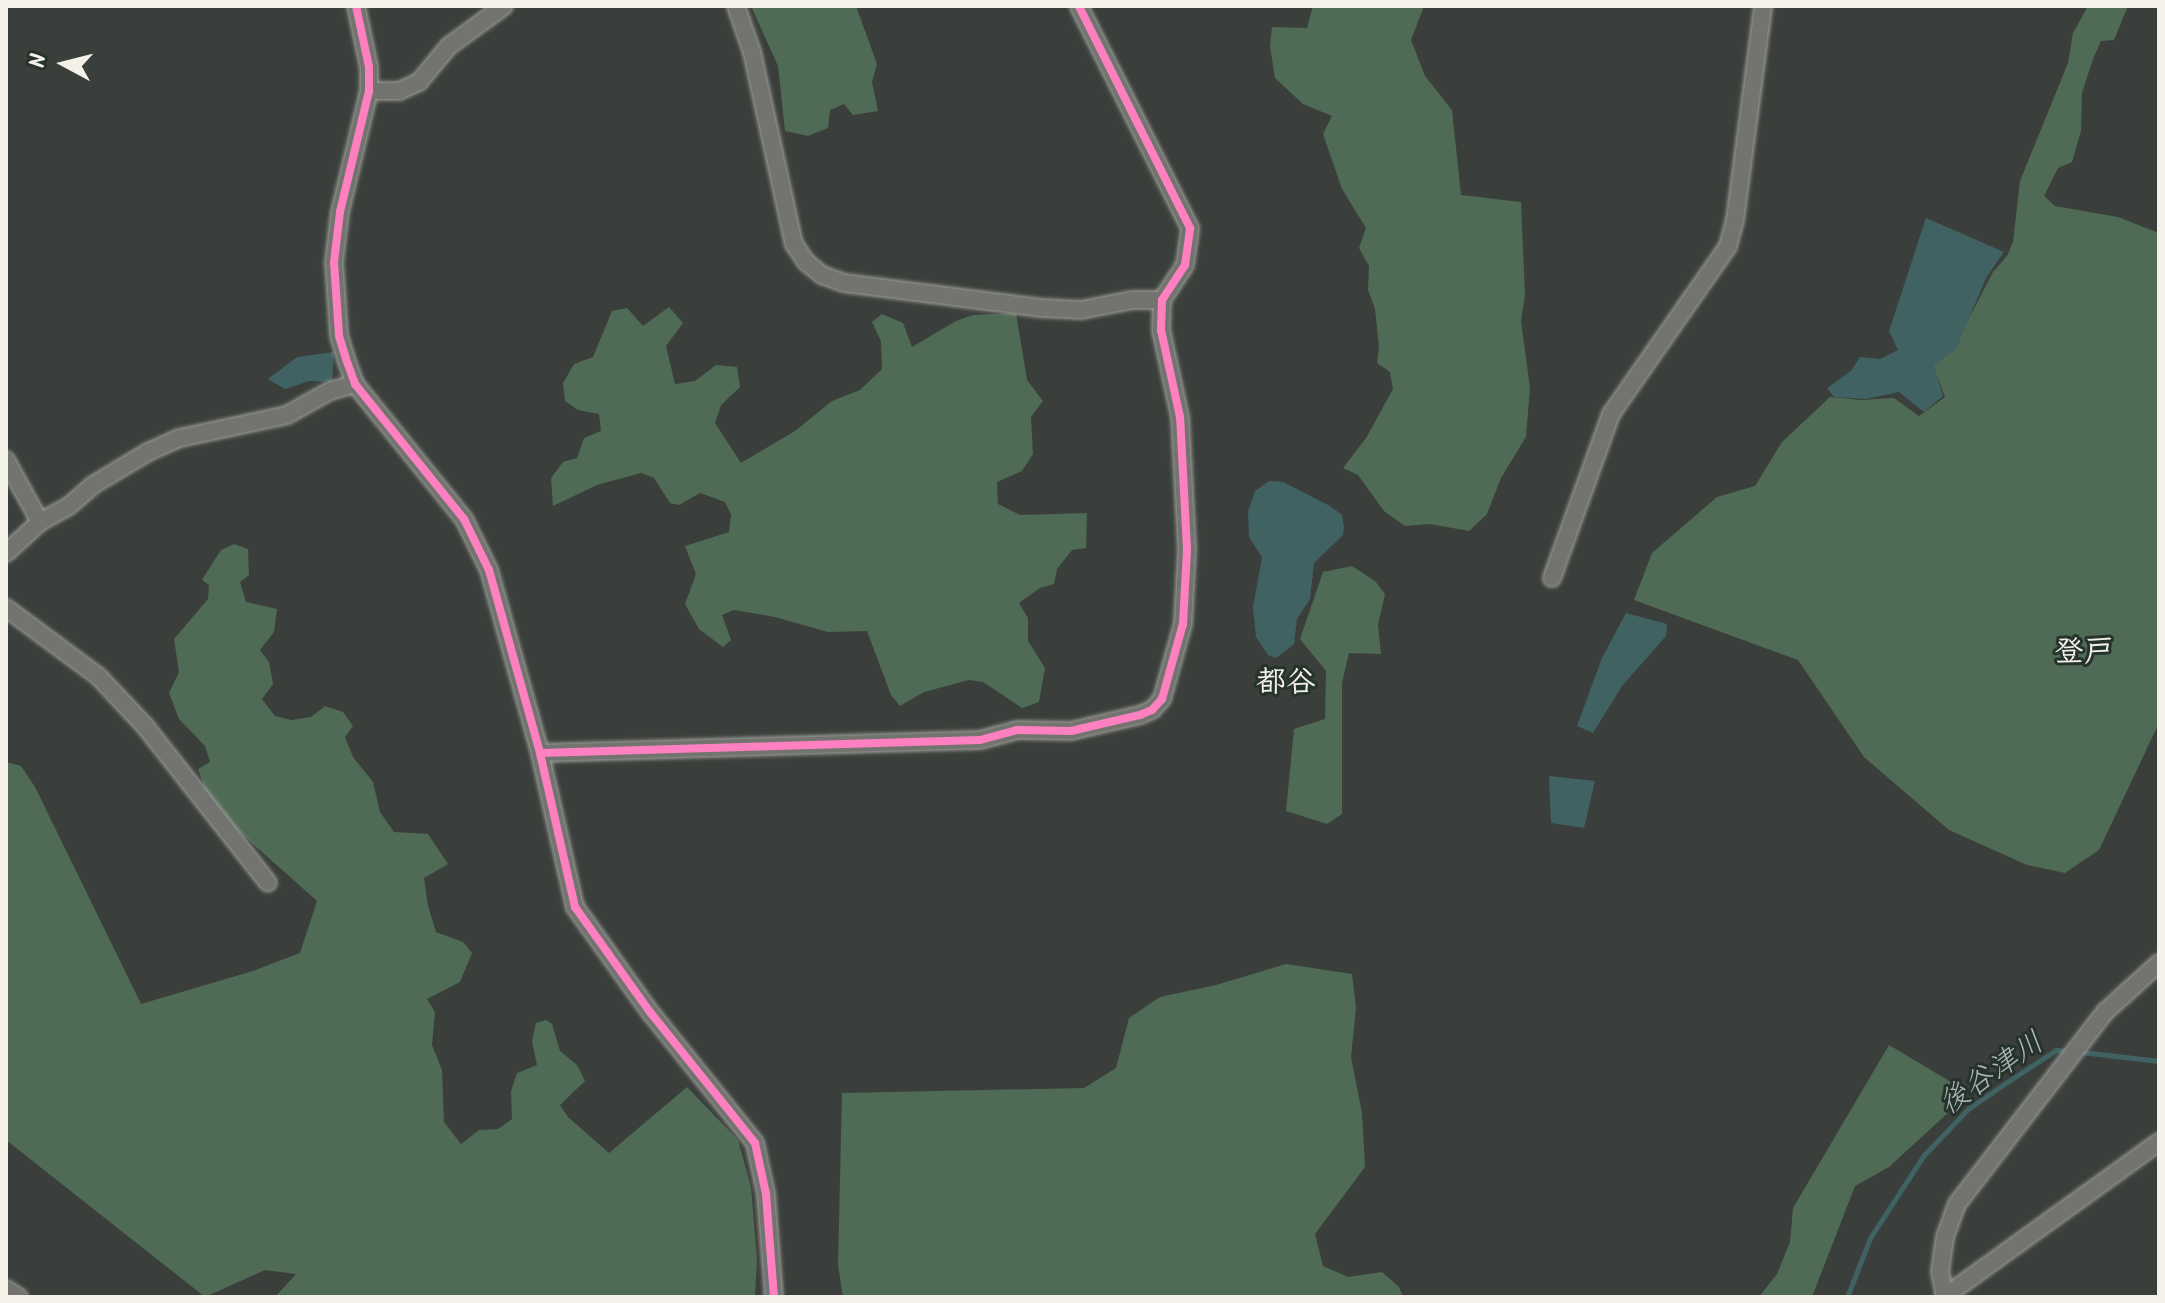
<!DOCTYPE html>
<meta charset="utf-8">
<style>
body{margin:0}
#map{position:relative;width:2165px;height:1303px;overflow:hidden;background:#3b3f3b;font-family:Kalam,"Klee One",sans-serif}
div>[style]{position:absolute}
.green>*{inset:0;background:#4f6a55}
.water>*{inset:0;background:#416263}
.stream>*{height:5px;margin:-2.5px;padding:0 2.5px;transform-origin:2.5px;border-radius:2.5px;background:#416263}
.roads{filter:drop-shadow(0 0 2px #9fa09c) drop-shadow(0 0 2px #9fa09c)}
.minor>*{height:16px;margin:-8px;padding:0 8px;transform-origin:8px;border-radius:8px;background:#737470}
.cycleway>*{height:8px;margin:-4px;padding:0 4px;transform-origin:4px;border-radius:4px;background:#ff80c0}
span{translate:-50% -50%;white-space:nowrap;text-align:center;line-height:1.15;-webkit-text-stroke:6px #26332d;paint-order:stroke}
.neighbourhood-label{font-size:30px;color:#f4f1e8;font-weight:700}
.water-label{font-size:30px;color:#adb9b4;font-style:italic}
.frame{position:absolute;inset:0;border:8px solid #f4f1e8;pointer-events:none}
.north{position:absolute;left:24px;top:24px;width:80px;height:80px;-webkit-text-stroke:6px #26332d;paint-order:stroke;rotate:277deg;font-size:22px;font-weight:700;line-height:32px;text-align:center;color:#f4f1e8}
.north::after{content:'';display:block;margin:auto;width:28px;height:36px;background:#f4f1e8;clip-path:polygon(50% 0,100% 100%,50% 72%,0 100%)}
</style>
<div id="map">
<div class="green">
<i style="clip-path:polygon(751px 6px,856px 6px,877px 64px,872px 82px,878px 111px,853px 115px,844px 104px,830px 110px,828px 128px,808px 136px,785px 131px,778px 66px)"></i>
<i style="clip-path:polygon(1313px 6px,1424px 6px,1411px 40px,1425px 76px,1452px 110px,1461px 195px,1521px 202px,1525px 295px,1521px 321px,1530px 388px,1526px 437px,1501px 478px,1487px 514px,1469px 531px,1430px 524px,1405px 526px,1384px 511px,1358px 475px,1343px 468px,1366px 438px,1393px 389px,1390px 372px,1377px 363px,1379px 347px,1375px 309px,1368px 290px,1369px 266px,1359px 248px,1366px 228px,1342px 189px,1323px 134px,1332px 116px,1303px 104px,1275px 78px,1270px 46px,1272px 27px,1307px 28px)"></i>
<i style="clip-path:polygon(2088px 6px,2128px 6px,2114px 40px,2101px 41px,2093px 59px,2082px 93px,2081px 131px,2072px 162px,2058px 168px,2044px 196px,2055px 206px,2118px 217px,2159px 233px,2159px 723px,2099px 850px,2065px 873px,2027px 865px,1949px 830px,1864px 757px,1798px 660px,1634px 600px,1652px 553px,1717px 497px,1755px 486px,1782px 442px,1830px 397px,1861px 400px,1894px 398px,1919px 416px,1945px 397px,1933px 365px,1955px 345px,1993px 272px,2007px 256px,2013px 242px,2020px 181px,2068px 63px,2073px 33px)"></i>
<i style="clip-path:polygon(669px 307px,683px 323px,666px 346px,675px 384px,695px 381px,716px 365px,737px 367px,740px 387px,721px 405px,715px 423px,741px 463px,795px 431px,832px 401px,860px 390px,882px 369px,881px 341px,872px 322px,882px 314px,903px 323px,912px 347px,956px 321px,973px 315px,1016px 313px,1027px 380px,1043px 401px,1031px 417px,1033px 454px,1022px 471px,997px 482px,998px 504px,1020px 515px,1087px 513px,1086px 548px,1072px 550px,1057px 569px,1054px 584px,1040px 588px,1019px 603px,1028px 618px,1028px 641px,1045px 668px,1039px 702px,1022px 708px,983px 682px,969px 680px,924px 692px,900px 706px,891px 695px,867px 631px,828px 632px,775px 617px,734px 610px,722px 615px,731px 640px,723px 647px,699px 629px,685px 604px,696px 574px,685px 546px,729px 532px,731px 515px,725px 502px,700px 493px,679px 505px,670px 503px,654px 478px,641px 473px,597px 485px,553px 506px,551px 478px,563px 462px,577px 458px,584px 438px,601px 431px,599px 414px,578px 410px,565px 401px,563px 383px,574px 364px,593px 357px,612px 311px,627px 308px,643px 326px)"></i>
<i style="clip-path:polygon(234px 544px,248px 549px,249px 575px,240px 582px,246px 602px,277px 609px,274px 632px,260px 650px,269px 662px,273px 684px,262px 699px,275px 716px,291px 720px,311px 717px,325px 706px,343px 712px,353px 726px,345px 737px,353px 757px,373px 782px,380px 812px,394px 832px,428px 834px,448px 864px,424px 878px,428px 906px,436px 932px,463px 942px,472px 953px,460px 982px,427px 999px,435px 1012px,432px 1045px,442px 1070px,444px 1122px,461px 1144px,479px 1130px,498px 1129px,512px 1119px,511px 1091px,517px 1073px,537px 1065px,532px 1041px,536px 1023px,546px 1020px,552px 1024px,560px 1051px,577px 1065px,585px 1081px,560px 1105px,568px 1117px,609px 1153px,687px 1087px,738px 1140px,751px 1187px,757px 1260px,755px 1297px,275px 1297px,296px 1274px,265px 1270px,205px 1297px,6px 1140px,6px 762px,21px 766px,35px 787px,141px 1004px,253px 971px,300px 953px,317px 901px,227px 821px,207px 795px,198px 769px,210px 762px,205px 746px,179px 719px,169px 693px,179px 672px,174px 639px,208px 599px,209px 585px,202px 580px,212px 564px,221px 550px)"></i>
<i style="clip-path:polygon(1352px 566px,1375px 581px,1385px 594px,1378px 625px,1381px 654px,1349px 653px,1342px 683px,1342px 814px,1327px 824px,1286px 811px,1294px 729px,1325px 719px,1326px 671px,1300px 639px,1323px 572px)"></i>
<i style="clip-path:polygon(1286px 964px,1352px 974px,1356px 1008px,1351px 1057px,1362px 1113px,1365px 1167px,1315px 1234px,1323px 1266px,1348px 1277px,1382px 1272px,1399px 1287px,1403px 1297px,843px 1297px,838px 1265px,842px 1093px,1084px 1088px,1116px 1068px,1129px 1018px,1160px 997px,1216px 985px)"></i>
<i style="clip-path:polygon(1889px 1045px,1956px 1085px,1962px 1100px,1889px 1167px,1855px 1186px,1812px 1297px,1759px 1297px,1777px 1274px,1790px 1242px,1793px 1208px)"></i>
</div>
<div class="water">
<i style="clip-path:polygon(1926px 218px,2004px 252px,1986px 278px,1956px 349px,1934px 365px,1943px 396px,1924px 412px,1899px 392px,1866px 399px,1834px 397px,1827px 388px,1851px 371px,1860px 357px,1880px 359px,1898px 350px,1889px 331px)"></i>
<i style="clip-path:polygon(334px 352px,332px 382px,309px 381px,285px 389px,268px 379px,297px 357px)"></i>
<i style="clip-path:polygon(1269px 481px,1283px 482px,1330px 506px,1342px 515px,1344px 526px,1343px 535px,1314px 563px,1310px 599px,1297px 619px,1294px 644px,1276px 658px,1268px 655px,1256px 637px,1253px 607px,1262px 557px,1249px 537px,1248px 512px,1255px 491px)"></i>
<i style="clip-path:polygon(1626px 613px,1667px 624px,1666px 636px,1622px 686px,1593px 733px,1577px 726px,1602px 658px)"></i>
<i style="clip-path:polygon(1549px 776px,1595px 781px,1584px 828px,1551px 823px)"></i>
</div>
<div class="stream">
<i style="left:2081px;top:1052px;width:79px;rotate:6.6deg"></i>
<i style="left:1847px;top:1297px;width:63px;rotate:-68.7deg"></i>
<i style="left:1870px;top:1238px;width:99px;rotate:-57deg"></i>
<i style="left:1924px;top:1155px;width:64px;rotate:-46.3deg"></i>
<i style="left:1968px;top:1109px;width:44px;rotate:-34.8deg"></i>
<i style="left:2004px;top:1084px;width:62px;rotate:-33.2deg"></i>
<i style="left:2056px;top:1050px;width:15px;rotate:4deg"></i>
</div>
<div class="roads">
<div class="minor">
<i style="left:356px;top:6px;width:62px;rotate:78deg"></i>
<i style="left:369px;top:67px;width:24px;rotate:90deg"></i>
<i style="left:369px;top:91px;width:124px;rotate:103.5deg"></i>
<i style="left:340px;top:212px;width:50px;rotate:96.8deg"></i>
<i style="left:334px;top:262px;width:74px;rotate:86.1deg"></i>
<i style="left:339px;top:336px;width:24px;rotate:73deg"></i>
<i style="left:346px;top:359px;width:27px;rotate:70deg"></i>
<i style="left:355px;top:384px;width:174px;rotate:51.1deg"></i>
<i style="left:464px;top:519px;width:57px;rotate:63.9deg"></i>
<i style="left:489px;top:570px;width:190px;rotate:74.4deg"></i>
<i style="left:540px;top:753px;width:158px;rotate:77.2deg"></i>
<i style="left:575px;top:907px;width:129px;rotate:54.5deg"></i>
<i style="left:650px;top:1012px;width:168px;rotate:51.3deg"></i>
<i style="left:755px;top:1143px;width:52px;rotate:77.8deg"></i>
<i style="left:766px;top:1194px;width:103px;rotate:85.6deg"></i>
<i style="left:736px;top:6px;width:49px;rotate:70.8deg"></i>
<i style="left:752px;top:52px;width:197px;rotate:77.7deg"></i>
<i style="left:794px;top:244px;width:22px;rotate:56deg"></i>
<i style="left:806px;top:262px;width:21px;rotate:39deg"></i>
<i style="left:822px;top:275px;width:23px;rotate:20deg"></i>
<i style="left:844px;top:283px;width:201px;rotate:7.2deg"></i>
<i style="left:1043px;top:308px;width:38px;rotate:3deg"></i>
<i style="left:1081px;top:310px;width:53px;rotate:-10.9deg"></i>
<i style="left:1133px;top:300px;width:29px"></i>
<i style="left:369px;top:91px;width:30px"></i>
<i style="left:399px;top:91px;width:22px;rotate:-24deg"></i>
<i style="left:419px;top:82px;width:47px;rotate:-50.2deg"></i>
<i style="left:449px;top:46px;width:68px;rotate:-36deg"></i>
<i style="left:6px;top:460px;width:71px;rotate:61.3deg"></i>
<i style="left:6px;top:553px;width:46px;rotate:-42.4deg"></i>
<i style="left:40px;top:522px;width:33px;rotate:-29deg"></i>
<i style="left:69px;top:506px;width:32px;rotate:-41deg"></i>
<i style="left:93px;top:485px;width:64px;rotate:-31deg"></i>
<i style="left:148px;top:452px;width:35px;rotate:-24deg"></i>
<i style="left:180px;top:438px;width:109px;rotate:-12.1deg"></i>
<i style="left:287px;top:415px;width:49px;rotate:-29.2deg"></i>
<i style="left:330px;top:391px;width:26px;rotate:-16deg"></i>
<i style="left:1552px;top:578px;width:174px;rotate:-70.2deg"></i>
<i style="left:1611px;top:414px;width:205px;rotate:-55.1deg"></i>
<i style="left:1728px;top:246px;width:27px;rotate:-75deg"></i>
<i style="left:1735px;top:220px;width:216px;rotate:-82.5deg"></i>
<i style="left:6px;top:608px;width:114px;rotate:36.5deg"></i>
<i style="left:98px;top:676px;width:69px;rotate:46.8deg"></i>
<i style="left:145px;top:726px;width:199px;rotate:51.9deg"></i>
<i style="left:540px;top:753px;width:440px;rotate:-1.7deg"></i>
<i style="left:980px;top:740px;width:39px;rotate:-15deg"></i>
<i style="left:1018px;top:730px;width:53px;rotate:1.1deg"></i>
<i style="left:1071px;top:731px;width:71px;rotate:-13.1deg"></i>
<i style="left:1140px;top:715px;width:13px;rotate:-23deg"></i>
<i style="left:1152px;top:710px;width:15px;rotate:-48deg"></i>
<i style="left:1162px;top:699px;width:78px;rotate:-74.4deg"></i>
<i style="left:1183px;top:624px;width:75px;rotate:-86.9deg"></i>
<i style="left:1187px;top:549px;width:132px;rotate:-93deg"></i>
<i style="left:1180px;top:417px;width:89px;rotate:-102.3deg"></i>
<i style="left:1161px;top:330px;width:30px;rotate:-88deg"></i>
<i style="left:1162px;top:300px;width:42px;rotate:-56.7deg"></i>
<i style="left:1185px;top:265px;width:37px;rotate:-82deg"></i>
<i style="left:1190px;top:228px;width:248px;rotate:-116.6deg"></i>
<i style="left:6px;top:1289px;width:15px;rotate:32deg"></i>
<i style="left:1944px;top:1297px;width:265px;rotate:-35.8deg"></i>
<i style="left:1945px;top:1297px;width:25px;rotate:-101deg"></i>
<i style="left:1940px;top:1272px;width:35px;rotate:-82deg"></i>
<i style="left:1945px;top:1237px;width:35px;rotate:-70deg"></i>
<i style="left:1957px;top:1204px;width:242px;rotate:-52.4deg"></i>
<i style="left:2105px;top:1012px;width:73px;rotate:-42.2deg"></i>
</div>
</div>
<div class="cycleway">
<i style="left:356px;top:6px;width:62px;rotate:78deg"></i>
<i style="left:369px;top:67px;width:24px;rotate:90deg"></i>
<i style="left:369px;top:91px;width:124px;rotate:103.5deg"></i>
<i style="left:340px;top:212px;width:50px;rotate:96.8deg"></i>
<i style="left:334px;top:262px;width:74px;rotate:86.1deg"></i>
<i style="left:339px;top:336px;width:24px;rotate:73deg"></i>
<i style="left:346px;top:359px;width:27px;rotate:70deg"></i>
<i style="left:355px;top:384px;width:174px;rotate:51.1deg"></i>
<i style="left:464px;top:519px;width:57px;rotate:63.9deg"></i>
<i style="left:489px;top:570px;width:190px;rotate:74.4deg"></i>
<i style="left:540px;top:753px;width:158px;rotate:77.2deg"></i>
<i style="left:575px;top:907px;width:129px;rotate:54.5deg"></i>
<i style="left:650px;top:1012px;width:168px;rotate:51.3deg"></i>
<i style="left:755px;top:1143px;width:52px;rotate:77.8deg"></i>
<i style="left:766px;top:1194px;width:103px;rotate:85.6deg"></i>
<i style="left:540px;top:753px;width:440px;rotate:-1.7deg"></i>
<i style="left:980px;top:740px;width:39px;rotate:-15deg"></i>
<i style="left:1018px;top:730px;width:53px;rotate:1.1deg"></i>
<i style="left:1071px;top:731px;width:71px;rotate:-13.1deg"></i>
<i style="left:1140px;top:715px;width:13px;rotate:-23deg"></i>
<i style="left:1152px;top:710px;width:15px;rotate:-48deg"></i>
<i style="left:1162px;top:699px;width:78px;rotate:-74.4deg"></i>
<i style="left:1183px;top:624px;width:75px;rotate:-86.9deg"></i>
<i style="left:1187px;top:549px;width:132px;rotate:-93deg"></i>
<i style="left:1180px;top:417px;width:89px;rotate:-102.3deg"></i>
<i style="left:1161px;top:330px;width:30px;rotate:-88deg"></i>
<i style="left:1162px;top:300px;width:42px;rotate:-56.7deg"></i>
<i style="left:1185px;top:265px;width:37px;rotate:-82deg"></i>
<i style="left:1190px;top:228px;width:248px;rotate:-116.6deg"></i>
</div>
<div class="neighbourhood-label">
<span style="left:2084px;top:653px">登戸</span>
<span style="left:1286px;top:683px">都谷</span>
</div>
<div class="water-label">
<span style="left:1992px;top:1074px;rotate:-35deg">後谷津川</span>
</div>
<div class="frame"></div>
<div class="north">N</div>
</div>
